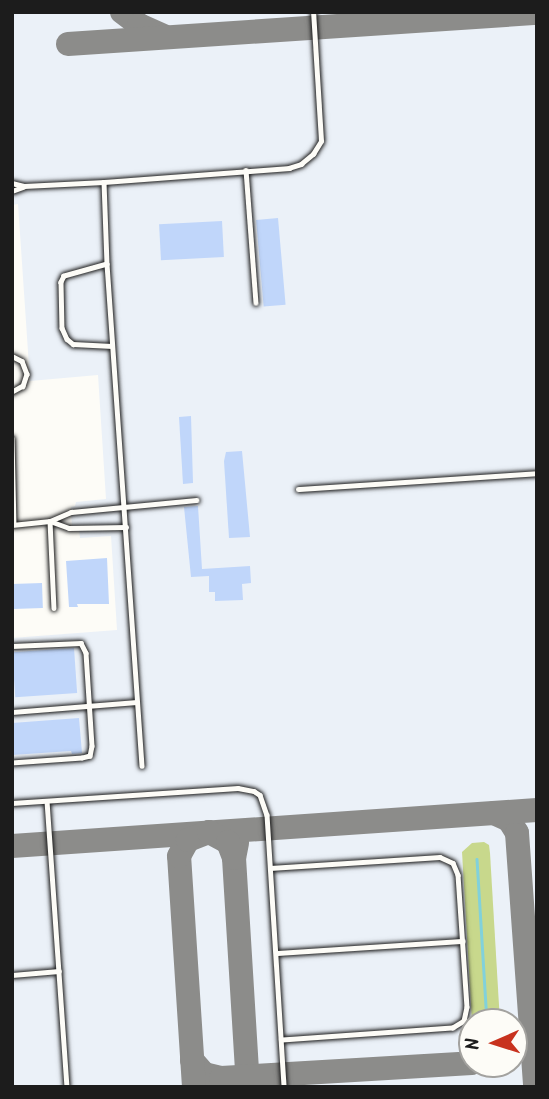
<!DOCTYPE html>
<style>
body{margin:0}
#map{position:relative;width:549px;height:1099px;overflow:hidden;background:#fdfcf7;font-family:Kalam,sans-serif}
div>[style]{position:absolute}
.built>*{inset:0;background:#ebf1f8}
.green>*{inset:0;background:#c8d88c}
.stream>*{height:2.5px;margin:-1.25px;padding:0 1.25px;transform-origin:1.25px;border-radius:1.25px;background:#81d1db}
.taxiway>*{height:24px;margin:-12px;padding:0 12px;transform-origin:12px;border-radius:12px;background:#8c8c8a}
.building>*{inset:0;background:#c0d6fa;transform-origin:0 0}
.roads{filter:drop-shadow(0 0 2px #1c1c1c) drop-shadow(0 0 2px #1c1c1c)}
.lane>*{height:4.5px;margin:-2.25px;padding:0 2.25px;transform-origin:2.25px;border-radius:2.25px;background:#fdfcf7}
span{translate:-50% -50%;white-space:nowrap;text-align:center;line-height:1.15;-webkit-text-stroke:5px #fdfcf7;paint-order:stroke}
.frame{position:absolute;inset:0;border:14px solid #1c1c1c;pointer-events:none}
.north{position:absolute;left:458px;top:1008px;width:70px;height:70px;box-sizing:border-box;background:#fdfcf7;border:2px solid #a3a29f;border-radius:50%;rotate:267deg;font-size:19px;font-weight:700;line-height:28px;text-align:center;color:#1c1c1c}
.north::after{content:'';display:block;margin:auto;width:24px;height:32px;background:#c8321e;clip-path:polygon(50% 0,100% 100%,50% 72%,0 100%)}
</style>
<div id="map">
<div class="built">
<i style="clip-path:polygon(evenodd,12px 12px,537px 12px,537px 1087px,12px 1087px,12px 638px,117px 630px,111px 536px,80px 538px,79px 530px,72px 530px,71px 507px,75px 506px,76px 502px,106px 499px,98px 375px,30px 381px,18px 204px,12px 205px,12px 12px,472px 1022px,514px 1022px,514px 1064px,472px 1064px,472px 1022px)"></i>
</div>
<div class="green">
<i style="clip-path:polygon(484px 842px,489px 845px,490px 853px,500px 1022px,472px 1022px,462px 852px,472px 843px)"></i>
</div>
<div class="stream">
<i style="left:477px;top:859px;width:163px;rotate:86.5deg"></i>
</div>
<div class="taxiway">
<i style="left:122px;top:12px;width:21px;rotate:37deg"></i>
<i style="left:139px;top:25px;width:27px;rotate:24deg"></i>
<i style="left:68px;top:44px;width:470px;rotate:-3.8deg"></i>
<i style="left:494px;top:813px;width:17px;rotate:25deg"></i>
<i style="left:509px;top:820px;width:15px;rotate:58deg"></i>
<i style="left:517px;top:833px;width:255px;rotate:85.9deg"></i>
<i style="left:237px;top:843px;width:15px;rotate:101deg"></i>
<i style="left:234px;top:858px;width:229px;rotate:86.5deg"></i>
<i style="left:12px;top:846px;width:526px;rotate:-3.92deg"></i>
<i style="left:192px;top:1060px;width:18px;rotate:49deg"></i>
<i style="left:204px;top:1074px;width:17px;rotate:13deg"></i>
<i style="left:221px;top:1078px;width:251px;rotate:-3.4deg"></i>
<i style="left:194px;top:1087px;width:231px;rotate:-93.7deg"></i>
<i style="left:179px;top:856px;width:18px;rotate:-61deg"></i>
<i style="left:188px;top:840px;width:22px;rotate:-21deg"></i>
<i style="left:209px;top:832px;width:21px;rotate:28deg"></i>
<i style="left:228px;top:842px;width:17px;rotate:69deg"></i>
</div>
<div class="building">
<i style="left:278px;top:218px;width:87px;height:22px;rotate:85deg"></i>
<i style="left:222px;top:221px;width:36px;height:63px;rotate:87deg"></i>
<i style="clip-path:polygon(191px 416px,193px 483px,183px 484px,179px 417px)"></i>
<i style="clip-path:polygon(242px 451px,250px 537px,229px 538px,224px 461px,226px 452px)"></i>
<i style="clip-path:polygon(198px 506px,202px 569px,250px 566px,251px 583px,242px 584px,243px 600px,215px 601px,215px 592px,209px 592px,209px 576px,191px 577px,184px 507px)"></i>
<i style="clip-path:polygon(107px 558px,109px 604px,77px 604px,78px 607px,69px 607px,66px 561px)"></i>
<i style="left:42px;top:583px;width:25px;height:30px;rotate:88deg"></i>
<i style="left:74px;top:648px;width:45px;height:62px;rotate:86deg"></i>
<i style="clip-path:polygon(79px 718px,82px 753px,72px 754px,71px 751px,12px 755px,12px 723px)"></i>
</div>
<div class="roads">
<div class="lane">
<i style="left:246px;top:170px;width:133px;rotate:85.7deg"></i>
<i style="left:104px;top:182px;width:82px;rotate:87.9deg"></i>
<i style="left:107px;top:264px;width:503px;rotate:86.01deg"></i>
<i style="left:12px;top:183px;width:12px;rotate:14deg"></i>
<i style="left:24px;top:186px;width:80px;rotate:-2.9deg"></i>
<i style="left:104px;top:182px;width:186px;rotate:-4.3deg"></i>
<i style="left:289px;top:168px;width:13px;rotate:-18deg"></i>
<i style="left:301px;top:164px;width:16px;rotate:-40deg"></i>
<i style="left:313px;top:154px;width:15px;rotate:-58deg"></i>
<i style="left:321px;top:141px;width:129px;rotate:-93.5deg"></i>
<i style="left:12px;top:191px;width:12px;rotate:-20deg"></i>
<i style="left:107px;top:264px;width:45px;rotate:164.4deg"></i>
<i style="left:64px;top:276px;width:7px;rotate:117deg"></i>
<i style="left:61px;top:282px;width:46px;rotate:88.8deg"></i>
<i style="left:62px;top:328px;width:12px;rotate:66deg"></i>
<i style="left:67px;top:339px;width:8px;rotate:40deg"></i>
<i style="left:73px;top:344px;width:39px;rotate:3deg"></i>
<i style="left:12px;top:356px;width:11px;rotate:27deg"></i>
<i style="left:22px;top:361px;width:14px;rotate:69deg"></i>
<i style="left:27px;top:374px;width:13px;rotate:108deg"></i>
<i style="left:23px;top:386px;width:13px;rotate:151deg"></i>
<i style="left:12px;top:438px;width:86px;rotate:88.7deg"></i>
<i style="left:298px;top:489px;width:240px;rotate:-3.8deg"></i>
<i style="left:50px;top:521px;width:87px;rotate:87.4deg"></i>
<i style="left:50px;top:521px;width:20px;rotate:20deg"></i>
<i style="left:69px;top:528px;width:57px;rotate:-1deg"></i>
<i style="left:12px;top:525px;width:38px;rotate:-6deg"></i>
<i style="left:50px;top:521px;width:23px;rotate:-23deg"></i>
<i style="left:71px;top:512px;width:126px;rotate:-5.5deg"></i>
<i style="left:12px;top:646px;width:69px;rotate:-2.5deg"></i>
<i style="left:81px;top:643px;width:11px;rotate:63deg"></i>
<i style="left:86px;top:653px;width:93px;rotate:86.3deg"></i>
<i style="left:92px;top:746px;width:10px;rotate:101deg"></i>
<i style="left:90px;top:756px;width:8px;rotate:166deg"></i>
<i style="left:82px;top:758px;width:70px;rotate:175.9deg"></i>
<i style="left:12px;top:712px;width:125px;rotate:-4.6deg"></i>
<i style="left:47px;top:801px;width:287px;rotate:86deg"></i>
<i style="left:12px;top:803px;width:226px;rotate:-3.8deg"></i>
<i style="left:238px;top:788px;width:16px;rotate:11deg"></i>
<i style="left:254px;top:791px;width:7px;rotate:34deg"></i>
<i style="left:260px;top:795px;width:21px;rotate:71deg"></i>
<i style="left:267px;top:815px;width:273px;rotate:86.4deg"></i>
<i style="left:270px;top:868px;width:170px;rotate:-3.7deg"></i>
<i style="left:440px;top:857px;width:14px;rotate:25deg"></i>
<i style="left:453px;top:863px;width:13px;rotate:67deg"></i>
<i style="left:458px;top:875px;width:132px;rotate:86.1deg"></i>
<i style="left:467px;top:1007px;width:14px;rotate:102deg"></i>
<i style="left:464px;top:1021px;width:13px;rotate:148deg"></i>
<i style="left:453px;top:1028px;width:172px;rotate:176deg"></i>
<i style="left:276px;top:953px;width:187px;rotate:-3.7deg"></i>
<i style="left:12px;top:975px;width:47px;rotate:-4.9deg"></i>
</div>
</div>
<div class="frame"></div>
<div class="north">N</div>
</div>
